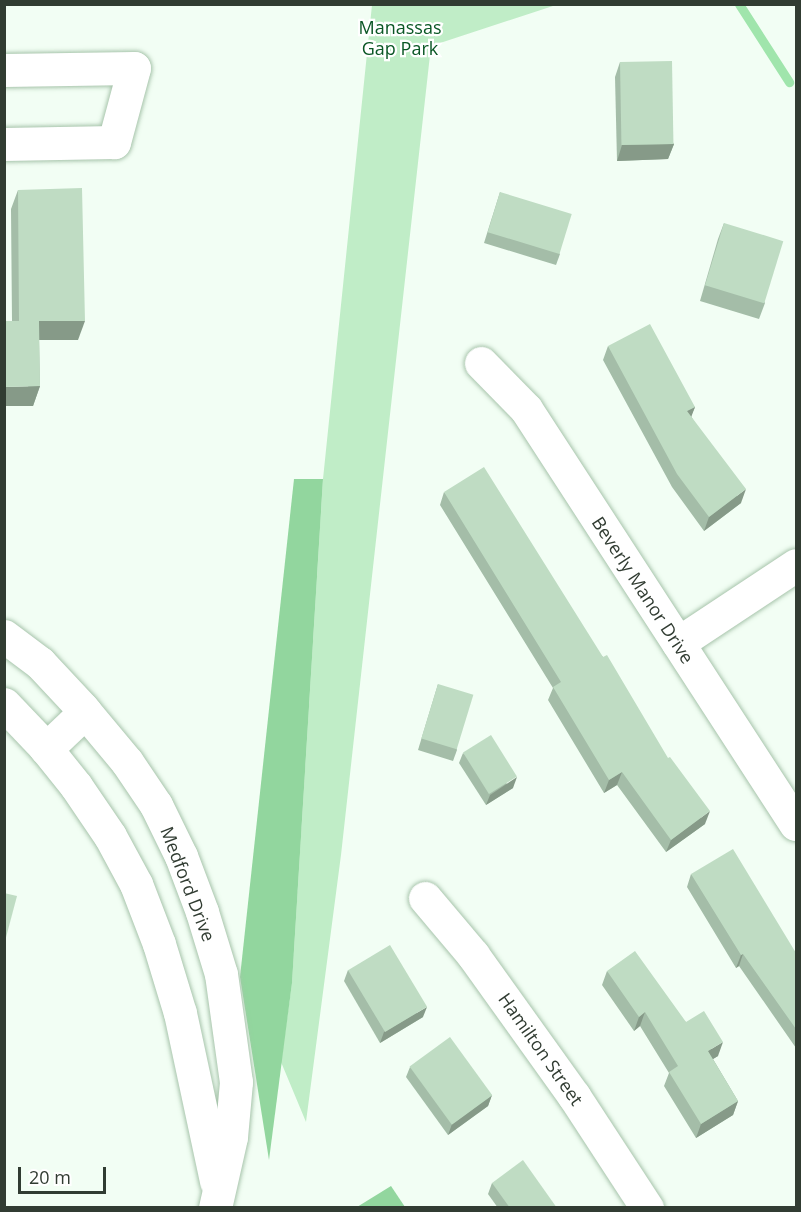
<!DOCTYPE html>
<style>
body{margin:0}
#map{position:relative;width:801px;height:1212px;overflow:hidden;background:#f2fef4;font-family:"Open Sans",sans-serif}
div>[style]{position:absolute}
.green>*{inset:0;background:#c0edc7}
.forest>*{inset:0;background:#92d69e}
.stream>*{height:9px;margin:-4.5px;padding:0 4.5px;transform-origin:4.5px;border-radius:4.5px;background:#a0e5ac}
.roads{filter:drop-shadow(0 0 2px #a7c4ab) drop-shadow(0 0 2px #a7c4ab)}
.minor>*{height:33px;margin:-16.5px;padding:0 16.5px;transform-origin:16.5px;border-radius:16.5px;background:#fff}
.wall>*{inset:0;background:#a4bda8}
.shaded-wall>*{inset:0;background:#869a88}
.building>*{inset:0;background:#bfdcc3;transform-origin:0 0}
span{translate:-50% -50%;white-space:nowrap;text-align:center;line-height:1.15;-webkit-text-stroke:4.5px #fff;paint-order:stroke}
.park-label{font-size:18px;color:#0a5725}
.street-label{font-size:18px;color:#313c32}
.frame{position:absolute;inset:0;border:6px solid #313c32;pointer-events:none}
.scale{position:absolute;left:18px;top:1167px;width:88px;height:27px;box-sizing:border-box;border:3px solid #313c32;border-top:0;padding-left:8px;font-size:18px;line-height:21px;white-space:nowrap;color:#313c32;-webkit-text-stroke:4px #fff;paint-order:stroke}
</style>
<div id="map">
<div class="green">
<i style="clip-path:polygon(372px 5px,556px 5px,431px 46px,341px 855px,306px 1122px,281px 1062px,292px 983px,323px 479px)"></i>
</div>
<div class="forest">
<i style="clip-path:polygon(294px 479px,323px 479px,292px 983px,269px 1160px,240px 977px)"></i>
<i style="clip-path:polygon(391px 1186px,405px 1207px,357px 1207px)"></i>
</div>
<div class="stream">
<i style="left:739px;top:4px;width:93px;rotate:57.3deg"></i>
</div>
<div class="roads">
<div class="minor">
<i style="left:4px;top:70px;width:130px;rotate:-0.9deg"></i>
<i style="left:134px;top:68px;width:77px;rotate:105.1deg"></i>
<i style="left:114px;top:142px;width:110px;rotate:179deg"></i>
<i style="left:481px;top:363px;width:64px;rotate:45.6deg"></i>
<i style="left:526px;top:409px;width:495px;rotate:57deg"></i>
<i style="left:4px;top:636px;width:45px;rotate:36.9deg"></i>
<i style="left:40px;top:663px;width:62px;rotate:47deg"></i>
<i style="left:82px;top:708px;width:70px;rotate:50.2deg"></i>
<i style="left:127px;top:762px;width:52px;rotate:56deg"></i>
<i style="left:156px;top:805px;width:57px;rotate:63.9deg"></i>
<i style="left:181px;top:856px;width:60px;rotate:69.4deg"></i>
<i style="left:202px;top:912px;width:65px;rotate:73deg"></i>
<i style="left:221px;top:974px;width:109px;rotate:82.1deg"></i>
<i style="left:236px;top:1082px;width:55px;rotate:95.2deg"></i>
<i style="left:231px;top:1137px;width:73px;rotate:102.7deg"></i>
<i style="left:678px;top:643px;width:141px;rotate:-33.5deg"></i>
<i style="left:4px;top:704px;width:58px;rotate:46.4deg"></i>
<i style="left:44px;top:746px;width:51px;rotate:51.3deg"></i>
<i style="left:76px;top:786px;width:60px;rotate:55.8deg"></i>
<i style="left:110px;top:836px;width:55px;rotate:61.6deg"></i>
<i style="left:136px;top:884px;width:64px;rotate:69deg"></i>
<i style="left:159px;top:944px;width:72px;rotate:73.1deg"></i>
<i style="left:180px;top:1013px;width:172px;rotate:77.9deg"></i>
<i style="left:46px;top:749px;width:54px;rotate:-43.5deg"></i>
<i style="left:425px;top:898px;width:75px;rotate:49.9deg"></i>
<i style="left:473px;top:955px;width:173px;rotate:54.4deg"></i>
<i style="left:574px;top:1096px;width:134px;rotate:56.9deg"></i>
</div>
</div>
<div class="wall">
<i style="clip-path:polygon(620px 62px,674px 144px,668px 159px,617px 161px,615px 77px)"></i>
<i style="clip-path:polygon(18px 190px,78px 340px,39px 340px,40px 386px,33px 406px,12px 321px,11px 209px)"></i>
<i style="clip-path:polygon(500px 192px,560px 254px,556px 265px,484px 243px)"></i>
<i style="clip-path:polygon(724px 223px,765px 303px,759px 319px,700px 301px,718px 239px)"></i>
<i style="clip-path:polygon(608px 346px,695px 407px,691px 416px,741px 503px,704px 531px,672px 487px,603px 360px)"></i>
<i style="clip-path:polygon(444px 492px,603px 657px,705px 824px,666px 852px,617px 785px,604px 793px,548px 700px,553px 688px,440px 505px)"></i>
<i style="clip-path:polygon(438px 684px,457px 750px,453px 761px,418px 750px)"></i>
<i style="clip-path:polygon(463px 753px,513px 788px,486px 805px,459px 763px)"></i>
<i style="clip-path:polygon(691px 874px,796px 953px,796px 1048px,739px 966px,736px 968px,687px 887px)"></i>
<i style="clip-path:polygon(348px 970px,423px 1017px,380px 1043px,344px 981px)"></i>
<i style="clip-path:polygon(607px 971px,686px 1022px,718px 1056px,713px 1059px,738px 1101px,733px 1115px,696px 1138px,664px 1086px,669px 1073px,640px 1026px,634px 1031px,602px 985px)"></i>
<i style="clip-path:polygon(410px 1067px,492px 1095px,488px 1106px,448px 1135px,406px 1077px)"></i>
<i style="clip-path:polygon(492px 1183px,557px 1208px,498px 1208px,488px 1194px)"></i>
</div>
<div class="shaded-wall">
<i style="clip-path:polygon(674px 144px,668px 159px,617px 161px,622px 145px)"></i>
<i style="clip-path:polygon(39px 321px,85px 321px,78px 340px,32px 340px)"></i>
<i style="clip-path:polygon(40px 386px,33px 406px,4px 406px,4px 387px)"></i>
<i style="clip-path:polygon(695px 407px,690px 420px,687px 411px)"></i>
<i style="clip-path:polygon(746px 489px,741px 503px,704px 531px,709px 517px)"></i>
<i style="clip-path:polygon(622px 772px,617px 785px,604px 793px,609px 780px)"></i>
<i style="clip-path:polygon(517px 777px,513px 788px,486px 805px,490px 795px)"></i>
<i style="clip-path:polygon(710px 811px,705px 824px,666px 852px,671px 840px)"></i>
<i style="clip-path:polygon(743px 954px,739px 966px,736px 968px,741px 955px)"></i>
<i style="clip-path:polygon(427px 1007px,423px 1017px,380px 1043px,384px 1032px)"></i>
<i style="clip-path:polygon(645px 1012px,640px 1026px,634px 1031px,639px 1017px)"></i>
<i style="clip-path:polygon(723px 1042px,718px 1056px,703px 1065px,708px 1051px)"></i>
<i style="clip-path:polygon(492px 1095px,488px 1106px,448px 1135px,452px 1124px)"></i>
<i style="clip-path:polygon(738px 1101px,733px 1115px,696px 1138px,701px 1124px)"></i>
</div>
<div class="building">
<i style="left:672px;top:61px;width:83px;height:52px;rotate:89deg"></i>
<i style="clip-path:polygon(82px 188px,85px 321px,39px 321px,40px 386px,4px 387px,4px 321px,38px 321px,19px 321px,18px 190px)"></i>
<i style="left:500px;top:192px;width:75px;height:42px;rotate:17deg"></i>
<i style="left:724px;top:223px;width:62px;height:65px;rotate:17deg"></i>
<i style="clip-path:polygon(650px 324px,695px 407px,687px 411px,746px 489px,709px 517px,677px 474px,608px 346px)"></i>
<i style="clip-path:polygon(484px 467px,603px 657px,607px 655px,668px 758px,670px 757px,710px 811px,671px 840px,622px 772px,609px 780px,553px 687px,561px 682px,444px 492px)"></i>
<i style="left:438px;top:684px;width:37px;height:57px;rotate:17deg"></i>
<i style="left:491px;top:735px;width:49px;height:33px;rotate:58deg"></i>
<i style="clip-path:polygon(733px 849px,796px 953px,796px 1029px,743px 954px,741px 955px,691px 874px)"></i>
<i style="clip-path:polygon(4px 893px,17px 896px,4px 945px)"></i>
<i style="left:390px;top:945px;width:72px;height:49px;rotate:59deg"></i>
<i style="clip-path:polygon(635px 951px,686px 1022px,704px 1011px,723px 1042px,708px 1051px,738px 1101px,701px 1124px,669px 1072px,678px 1066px,645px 1012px,639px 1017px,607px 971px)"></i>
<i style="left:450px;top:1037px;width:72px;height:50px;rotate:54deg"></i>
<i style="clip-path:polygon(523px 1160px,557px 1208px,510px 1208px,492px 1183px)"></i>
</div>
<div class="park-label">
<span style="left:400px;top:38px">Manassas<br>Gap Park</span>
</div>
<div class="street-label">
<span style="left:643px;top:590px;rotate:57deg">Beverly Manor Drive</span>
<span style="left:188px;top:884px;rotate:69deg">Medford Drive</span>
<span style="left:541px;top:1049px;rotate:55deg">Hamilton Street</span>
</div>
<div class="frame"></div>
<div class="scale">20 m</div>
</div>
